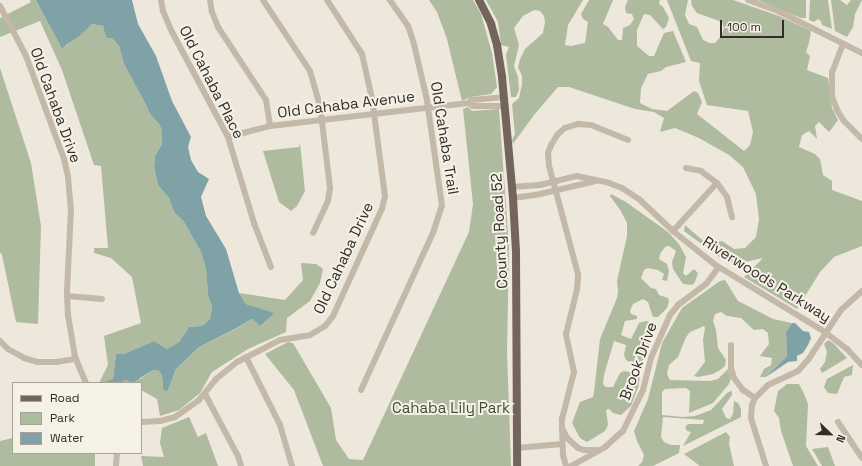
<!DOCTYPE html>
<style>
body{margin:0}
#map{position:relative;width:862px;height:466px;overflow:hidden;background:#eee7dc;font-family:"Space Grotesk",sans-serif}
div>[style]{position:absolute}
.green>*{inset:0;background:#aebb9e}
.water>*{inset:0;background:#7fa2a7}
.minor>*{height:6px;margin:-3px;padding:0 3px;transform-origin:3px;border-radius:3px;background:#c4b8a9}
.major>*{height:8px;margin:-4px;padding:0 4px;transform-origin:4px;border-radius:4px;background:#73655b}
span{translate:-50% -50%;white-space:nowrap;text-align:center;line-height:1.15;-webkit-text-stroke:4px #f6f1e7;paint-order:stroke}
.street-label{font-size:15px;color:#332c28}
.park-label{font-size:15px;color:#404e2f}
.legend{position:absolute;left:12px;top:382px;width:130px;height:72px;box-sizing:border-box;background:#f6f1e7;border:1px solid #a8a29b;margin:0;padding:5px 7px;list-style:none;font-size:12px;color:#332c28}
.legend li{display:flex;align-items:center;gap:8px;height:20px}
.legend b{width:20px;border:1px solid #a8a29b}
.north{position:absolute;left:810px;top:414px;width:40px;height:40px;-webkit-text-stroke:3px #f6f1e7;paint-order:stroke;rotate:113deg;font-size:11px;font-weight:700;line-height:16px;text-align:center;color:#332c28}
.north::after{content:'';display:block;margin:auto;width:14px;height:18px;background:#332c28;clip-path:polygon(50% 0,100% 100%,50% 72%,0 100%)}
.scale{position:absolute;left:720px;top:20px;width:64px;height:18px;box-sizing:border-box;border:2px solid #332c28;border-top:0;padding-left:5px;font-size:12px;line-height:14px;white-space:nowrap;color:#332c28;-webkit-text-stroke:3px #f6f1e7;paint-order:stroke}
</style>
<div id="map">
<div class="green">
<i style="clip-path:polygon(30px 0,36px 0,66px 46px,92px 24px,103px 26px,106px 38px,112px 38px,119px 46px,124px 64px,146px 105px,150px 114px,159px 124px,162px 130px,162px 144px,155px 156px,154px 166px,158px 185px,169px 198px,174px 212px,184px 222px,201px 252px,206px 269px,208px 296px,212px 306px,210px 319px,202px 326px,189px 327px,179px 342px,167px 349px,154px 341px,124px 354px,116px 354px,113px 379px,105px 383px,99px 383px,108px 365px,104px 336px,141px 323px,132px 277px,111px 258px,94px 253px,94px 248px,108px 248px,101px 166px,94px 165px,62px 70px,40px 21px,0 37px,0 18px,31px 2px)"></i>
<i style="clip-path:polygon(429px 0,473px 0,481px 14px,492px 53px,497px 87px,491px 94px,470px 97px,462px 101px,447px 39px,437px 12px)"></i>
<i style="clip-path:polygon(486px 0,583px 0,568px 25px,565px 45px,571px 46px,585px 43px,588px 22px,583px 19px,581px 14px,589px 0,613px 0,603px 24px,608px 27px,618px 40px,622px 40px,623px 28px,630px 25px,634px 19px,632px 14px,626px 13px,625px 7px,628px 0,660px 0,659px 4px,663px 7px,669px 18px,666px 27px,663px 29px,650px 15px,644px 14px,637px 30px,637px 46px,649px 56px,654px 56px,664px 33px,673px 31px,686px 62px,666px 67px,661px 71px,648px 74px,641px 88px,640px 103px,652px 109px,667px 111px,694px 91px,698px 93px,702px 102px,697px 114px,744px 151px,750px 145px,753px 132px,748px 111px,707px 105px,699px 81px,700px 63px,691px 61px,667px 0,688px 0,685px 15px,689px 24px,697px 27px,703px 40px,710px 43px,715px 43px,722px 35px,724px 28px,722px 22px,697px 13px,692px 6px,691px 0,733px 0,779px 16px,811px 31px,809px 43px,806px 52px,810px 56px,807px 70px,828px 78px,832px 108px,838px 120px,829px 132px,819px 122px,815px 126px,817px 139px,809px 131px,802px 135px,799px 147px,815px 154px,820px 159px,823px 175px,832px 181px,832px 190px,862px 201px,862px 246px,834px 257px,820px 272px,797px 309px,744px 277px,763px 258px,736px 264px,719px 257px,684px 231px,685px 225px,701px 239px,711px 244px,722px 241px,734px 249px,745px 248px,756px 237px,759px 219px,756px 194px,743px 167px,729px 155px,699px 138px,675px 128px,660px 132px,664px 118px,654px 112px,635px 109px,569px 87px,558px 87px,534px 115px,513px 144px,512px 140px,515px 134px,512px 104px,519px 98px,522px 84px,522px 76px,518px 67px,520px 59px,525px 49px,543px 33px,545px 22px,544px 16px,540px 11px,534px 10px,523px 16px,514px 28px,519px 45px,514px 66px,518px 77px,519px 90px,516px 97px,511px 97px,506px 55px,509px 47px,501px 45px,498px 22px)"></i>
<i style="clip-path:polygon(758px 0,806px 0,806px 18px,801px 18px)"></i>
<i style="clip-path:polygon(810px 0,828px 0,832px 29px,822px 25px,821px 21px,818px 19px,814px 22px,809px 20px)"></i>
<i style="clip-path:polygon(831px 0,840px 0,847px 5px,851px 0,862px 0,855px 14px,853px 27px,847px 37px,835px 31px)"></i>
<i style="clip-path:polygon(0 68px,31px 163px,41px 226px,38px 324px,16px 322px,2px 255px,0 252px)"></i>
<i style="clip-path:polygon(468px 107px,472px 111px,499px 109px,509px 247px,507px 351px,511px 466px,323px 466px,294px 390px,265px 354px,288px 342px,293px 343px,331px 408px,336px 440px,349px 459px,363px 460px,469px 232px,473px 204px,463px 109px)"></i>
<i style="clip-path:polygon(300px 143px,305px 191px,297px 206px,291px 211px,279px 202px,263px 151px,299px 147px)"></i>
<i style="clip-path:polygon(611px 194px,626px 202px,668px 232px,679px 244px,686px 257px,683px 273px,686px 276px,694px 269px,698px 273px,695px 282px,692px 285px,683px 284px,673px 269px,672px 262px,676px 251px,669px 246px,665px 247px,660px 254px,659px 259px,667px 264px,669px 271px,667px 281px,662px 280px,664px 274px,658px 270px,648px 268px,644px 270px,641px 278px,651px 288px,656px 289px,659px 295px,668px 298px,669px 301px,667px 308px,658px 317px,653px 317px,648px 302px,643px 299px,633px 304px,630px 311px,631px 314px,637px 316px,637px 319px,625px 321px,621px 335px,631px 339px,639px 323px,646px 321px,653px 323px,654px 326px,646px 358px,643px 364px,636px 365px,626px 360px,624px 355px,626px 345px,614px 341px,604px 375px,603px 384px,606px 387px,613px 387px,620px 373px,624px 371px,636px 373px,640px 377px,638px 388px,631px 406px,621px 415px,613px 413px,609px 409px,606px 410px,608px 425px,605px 431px,587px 442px,580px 438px,572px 423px,580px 402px,593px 397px,594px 392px,600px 339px,617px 298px,618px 291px,617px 281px,627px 236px,627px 223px,621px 211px,610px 196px)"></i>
<i style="clip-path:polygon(301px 263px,316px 264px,323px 269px,320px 283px,310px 301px,287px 318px,286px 332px,248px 349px,212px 372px,200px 393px,179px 410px,160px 416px,157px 399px,141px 390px,141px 383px,123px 383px,123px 380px,140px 379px,153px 370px,158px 370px,162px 375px,163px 388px,168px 390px,176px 369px,199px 347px,234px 330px,252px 319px,262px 326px,273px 313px,246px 304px,239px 293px,285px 300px,303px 280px)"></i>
<i style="clip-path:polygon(725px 280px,738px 301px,773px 319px,792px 323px,786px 332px,787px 356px,766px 377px,760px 377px,764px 369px,771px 365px,772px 358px,760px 356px,769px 344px,768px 333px,763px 329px,754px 330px,741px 318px,727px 316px,721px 312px,715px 314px,713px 321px,716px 330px,718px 348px,726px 360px,725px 366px,720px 370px,713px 374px,698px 377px,694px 376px,705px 362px,703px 340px,705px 328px,704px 326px,690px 332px,686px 337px,678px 357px,669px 365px,667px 374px,670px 380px,710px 381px,718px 379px,728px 369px,731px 378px,729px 384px,713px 403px,689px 413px,690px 391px,686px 388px,665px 389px,662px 392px,662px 415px,683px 417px,695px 416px,711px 410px,728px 392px,732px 391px,732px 395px,722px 409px,726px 418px,730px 419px,733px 414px,734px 401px,738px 403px,741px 409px,741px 417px,683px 446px,691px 432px,687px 431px,685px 427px,688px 424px,703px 424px,704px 420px,663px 417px,661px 437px,664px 442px,671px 445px,680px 445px,679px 453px,653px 466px,638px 466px,642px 462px,644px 455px,637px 441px,634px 431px,648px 399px,662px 343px,682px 308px,720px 281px)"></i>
<i style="clip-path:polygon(828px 340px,833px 343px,847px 358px,822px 373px,820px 369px,825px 362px,827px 352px,824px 344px)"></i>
<i style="clip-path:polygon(853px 365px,852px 375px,844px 377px,837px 394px,828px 393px,824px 387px,827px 379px)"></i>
<i style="clip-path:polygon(787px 384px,799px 384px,805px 396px,808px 404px,806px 446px,818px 466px,793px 466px,781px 431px,779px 418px,774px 411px,778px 391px)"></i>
<i style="clip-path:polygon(189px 417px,198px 437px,206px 433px,218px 466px,143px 466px,141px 456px,164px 457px,160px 443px,162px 428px)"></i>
<i style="clip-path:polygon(726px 432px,730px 437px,729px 444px,734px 466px,700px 466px,684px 454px)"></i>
<i style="clip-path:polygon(13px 438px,13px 453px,95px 453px,95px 466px,0 466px,0 441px)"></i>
<i style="clip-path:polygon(828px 447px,835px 466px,822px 466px,812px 449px)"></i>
</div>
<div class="water">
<i style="clip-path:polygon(36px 0,132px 0,138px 24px,156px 56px,172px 101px,191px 137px,188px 147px,191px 160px,198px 172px,209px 179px,201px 197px,206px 216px,226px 249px,239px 293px,246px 304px,274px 313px,261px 326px,252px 319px,233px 330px,199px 347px,176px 369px,168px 390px,165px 391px,163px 388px,162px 375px,158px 370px,153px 370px,134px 382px,124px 380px,123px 383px,105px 382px,113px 379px,116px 354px,124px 354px,154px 341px,167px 349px,179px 342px,189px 327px,202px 326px,210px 319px,212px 306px,208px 296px,206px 269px,201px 252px,184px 222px,174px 212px,169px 198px,158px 185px,154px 166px,155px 156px,162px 144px,162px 130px,159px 124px,150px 114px,146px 105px,124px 64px,119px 46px,112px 38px,106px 38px,103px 26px,92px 24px,79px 36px,62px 48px)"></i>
<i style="clip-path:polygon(792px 323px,795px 323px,803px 331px,809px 332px,811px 338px,808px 345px,803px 353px,797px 356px,797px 361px,788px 362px,766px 377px,787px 356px,786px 332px)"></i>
</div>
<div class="minor">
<i style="left:161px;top:0;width:11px;rotate:80deg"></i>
<i style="left:163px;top:11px;width:23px;rotate:67deg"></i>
<i style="left:172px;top:32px;width:119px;rotate:61.9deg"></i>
<i style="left:228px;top:137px;width:90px;rotate:73.2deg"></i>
<i style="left:254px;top:223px;width:47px;rotate:68.9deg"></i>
<i style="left:210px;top:0;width:12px;rotate:81deg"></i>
<i style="left:212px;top:12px;width:16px;rotate:68deg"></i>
<i style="left:218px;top:27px;width:87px;rotate:56.7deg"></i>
<i style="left:266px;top:100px;width:26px;rotate:81deg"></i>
<i style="left:263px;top:0;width:85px;rotate:56.5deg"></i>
<i style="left:310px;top:71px;width:35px;rotate:74deg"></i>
<i style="left:320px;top:105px;width:84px;rotate:83.1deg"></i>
<i style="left:330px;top:188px;width:13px;rotate:99deg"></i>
<i style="left:328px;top:201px;width:35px;rotate:115deg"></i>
<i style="left:748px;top:0;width:32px;rotate:20deg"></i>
<i style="left:778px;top:11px;width:94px;rotate:26.6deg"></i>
<i style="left:0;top:6px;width:56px;rotate:62.5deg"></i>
<i style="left:26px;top:56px;width:110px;rotate:69.7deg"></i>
<i style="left:64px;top:159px;width:18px;rotate:77deg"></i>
<i style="left:68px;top:177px;width:32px;rotate:85deg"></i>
<i style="left:71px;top:209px;width:82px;rotate:92.8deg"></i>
<i style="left:67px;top:291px;width:24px;rotate:88deg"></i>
<i style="left:68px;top:315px;width:43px;rotate:80.5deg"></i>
<i style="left:75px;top:357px;width:28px;rotate:67deg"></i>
<i style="left:843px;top:44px;width:30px;rotate:111deg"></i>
<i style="left:832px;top:72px;width:24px;rotate:90deg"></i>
<i style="left:832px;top:96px;width:15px;rotate:70deg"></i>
<i style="left:837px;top:110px;width:13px;rotate:58deg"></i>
<i style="left:844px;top:121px;width:25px;rotate:45deg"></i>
<i style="left:469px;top:103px;width:5px;rotate:37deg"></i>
<i style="left:473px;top:106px;width:32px"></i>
<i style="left:228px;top:137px;width:43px;rotate:-14.7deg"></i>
<i style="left:270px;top:126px;width:200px;rotate:-6.6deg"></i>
<i style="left:469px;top:103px;width:4px;rotate:-56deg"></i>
<i style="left:471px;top:100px;width:33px;rotate:-5deg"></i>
<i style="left:686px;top:168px;width:15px;rotate:11deg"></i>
<i style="left:701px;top:171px;width:20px;rotate:37deg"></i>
<i style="left:717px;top:183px;width:17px;rotate:54deg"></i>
<i style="left:727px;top:197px;width:21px;rotate:76deg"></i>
<i style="left:512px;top:187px;width:28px;rotate:-4deg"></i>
<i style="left:540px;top:185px;width:38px;rotate:-14deg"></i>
<i style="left:577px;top:176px;width:33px;rotate:12deg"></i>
<i style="left:609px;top:183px;width:14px;rotate:21deg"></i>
<i style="left:622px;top:188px;width:20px;rotate:33deg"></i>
<i style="left:639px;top:199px;width:47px;rotate:43.3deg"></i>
<i style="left:673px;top:231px;width:53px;rotate:38.8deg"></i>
<i style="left:714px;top:264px;width:130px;rotate:31.5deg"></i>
<i style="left:825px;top:332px;width:28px;rotate:38deg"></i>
<i style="left:847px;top:349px;width:22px;rotate:47deg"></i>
<i style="left:513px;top:198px;width:27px;rotate:-8deg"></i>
<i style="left:540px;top:194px;width:57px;rotate:-13.1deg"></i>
<i style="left:673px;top:231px;width:65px;rotate:-47.5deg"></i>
<i style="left:67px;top:296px;width:35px;rotate:5deg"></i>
<i style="left:0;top:341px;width:11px;rotate:45deg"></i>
<i style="left:8px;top:349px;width:18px;rotate:29deg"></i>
<i style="left:24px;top:358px;width:15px;rotate:16deg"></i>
<i style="left:38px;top:362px;width:18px"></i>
<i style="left:56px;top:362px;width:20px;rotate:-9deg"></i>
<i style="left:731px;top:345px;width:23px;rotate:90deg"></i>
<i style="left:731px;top:368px;width:10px;rotate:73deg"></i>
<i style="left:734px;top:378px;width:15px;rotate:53deg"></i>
<i style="left:743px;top:390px;width:14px;rotate:34deg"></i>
<i style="left:246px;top:357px;width:76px;rotate:63.4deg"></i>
<i style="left:280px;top:425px;width:43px;rotate:73.7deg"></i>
<i style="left:361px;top:390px;width:173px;rotate:-65.4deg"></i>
<i style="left:433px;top:233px;width:28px;rotate:-72deg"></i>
<i style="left:442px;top:206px;width:107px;rotate:-98.1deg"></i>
<i style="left:427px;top:100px;width:57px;rotate:-103.1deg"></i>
<i style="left:414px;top:44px;width:19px;rotate:-108deg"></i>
<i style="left:408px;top:26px;width:32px;rotate:-125deg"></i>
<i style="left:205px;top:394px;width:70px;rotate:62deg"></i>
<i style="left:238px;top:456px;width:10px;rotate:73deg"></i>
<i style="left:141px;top:422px;width:19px;rotate:-3deg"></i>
<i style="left:160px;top:421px;width:16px;rotate:-15deg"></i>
<i style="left:175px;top:417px;width:29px;rotate:-35deg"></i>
<i style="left:199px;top:400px;width:27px;rotate:-51deg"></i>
<i style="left:216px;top:379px;width:27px;rotate:-39deg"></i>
<i style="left:237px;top:362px;width:48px;rotate:-27.1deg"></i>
<i style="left:280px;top:340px;width:30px;rotate:-9deg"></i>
<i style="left:310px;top:335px;width:17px;rotate:-31deg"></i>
<i style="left:325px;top:326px;width:13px;rotate:-51deg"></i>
<i style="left:333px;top:316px;width:99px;rotate:-65.5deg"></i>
<i style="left:374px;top:226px;width:19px;rotate:-65deg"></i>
<i style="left:382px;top:209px;width:13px;rotate:-77deg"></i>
<i style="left:385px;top:196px;width:98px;rotate:-97.6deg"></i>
<i style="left:372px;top:99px;width:46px;rotate:-102.5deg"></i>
<i style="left:362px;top:54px;width:64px;rotate:-122.9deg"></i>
<i style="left:838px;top:422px;width:43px;rotate:56.3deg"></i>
<i style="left:562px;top:428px;width:11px;rotate:63deg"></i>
<i style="left:567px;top:438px;width:15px;rotate:42deg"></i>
<i style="left:578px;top:448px;width:6px;rotate:18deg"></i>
<i style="left:584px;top:450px;width:12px"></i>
<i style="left:517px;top:448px;width:45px;rotate:-5.1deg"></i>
<i style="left:116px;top:466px;width:13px;rotate:-86deg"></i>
<i style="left:566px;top:466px;width:11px;rotate:-105deg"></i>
<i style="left:563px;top:455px;width:36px;rotate:-92deg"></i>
<i style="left:562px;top:419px;width:49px;rotate:-75.7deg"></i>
<i style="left:574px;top:372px;width:39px;rotate:-102deg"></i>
<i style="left:566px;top:334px;width:45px;rotate:-76deg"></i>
<i style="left:577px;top:290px;width:16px;rotate:-86deg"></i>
<i style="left:578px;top:274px;width:112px;rotate:-105deg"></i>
<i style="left:549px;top:166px;width:13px;rotate:-94deg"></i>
<i style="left:548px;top:153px;width:9px;rotate:-69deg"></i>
<i style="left:551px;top:145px;width:13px;rotate:-58deg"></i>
<i style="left:558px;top:134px;width:9px;rotate:-41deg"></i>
<i style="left:565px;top:128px;width:14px;rotate:-17deg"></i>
<i style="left:578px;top:124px;width:13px;rotate:4deg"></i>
<i style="left:591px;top:125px;width:40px;rotate:22deg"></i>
<i style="left:571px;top:466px;width:39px;rotate:-29deg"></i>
<i style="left:605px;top:447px;width:24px;rotate:-42deg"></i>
<i style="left:623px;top:431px;width:46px;rotate:-64deg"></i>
<i style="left:643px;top:390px;width:33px;rotate:-76deg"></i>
<i style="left:651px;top:358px;width:47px;rotate:-66.2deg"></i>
<i style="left:670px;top:315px;width:13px;rotate:-51deg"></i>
<i style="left:678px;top:305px;width:35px;rotate:-37deg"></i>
<i style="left:706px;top:284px;width:21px;rotate:-53deg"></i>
<i style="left:766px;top:466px;width:50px;rotate:-107.4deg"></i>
<i style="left:751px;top:418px;width:13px;rotate:-86deg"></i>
<i style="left:752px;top:405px;width:8px;rotate:-67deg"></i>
<i style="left:755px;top:398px;width:18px;rotate:-45deg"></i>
<i style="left:768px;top:385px;width:33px;rotate:-25deg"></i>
<i style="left:798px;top:371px;width:15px;rotate:-48deg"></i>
<i style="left:808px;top:360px;width:60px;rotate:-56.6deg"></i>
<i style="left:841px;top:310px;width:28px;rotate:-42deg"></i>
</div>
<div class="major">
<i style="left:479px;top:0;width:27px;rotate:63deg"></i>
<i style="left:491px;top:24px;width:22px;rotate:74deg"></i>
<i style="left:497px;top:45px;width:32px;rotate:81deg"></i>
<i style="left:502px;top:77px;width:121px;rotate:84.8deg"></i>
<i style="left:513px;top:198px;width:54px;rotate:86.8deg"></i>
<i style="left:516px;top:252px;width:214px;rotate:89.7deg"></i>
</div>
<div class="street-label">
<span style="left:212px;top:82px;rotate:63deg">Old Cahaba Place</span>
<span style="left:346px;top:104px;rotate:-7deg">Old Cahaba Avenue</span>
<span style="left:56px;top:105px;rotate:70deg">Old Cahaba Drive</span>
<span style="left:445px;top:138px;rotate:81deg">Old Cahaba Trail</span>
<span style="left:499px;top:231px;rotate:-93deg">County Road 52</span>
<span style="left:343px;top:258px;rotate:-65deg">Old Cahaba Drive</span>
<span style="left:767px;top:279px;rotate:32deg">Riverwoods Parkway</span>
<span style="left:638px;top:361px;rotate:-70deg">Brook Drive</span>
</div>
<div class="park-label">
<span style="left:451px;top:408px">Cahaba Lily Park</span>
</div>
<ul class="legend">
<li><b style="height:5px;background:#73655b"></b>Road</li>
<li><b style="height:11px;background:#aebb9e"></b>Park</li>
<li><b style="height:11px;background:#7fa2a7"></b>Water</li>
</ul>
<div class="north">N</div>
<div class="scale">100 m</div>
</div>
